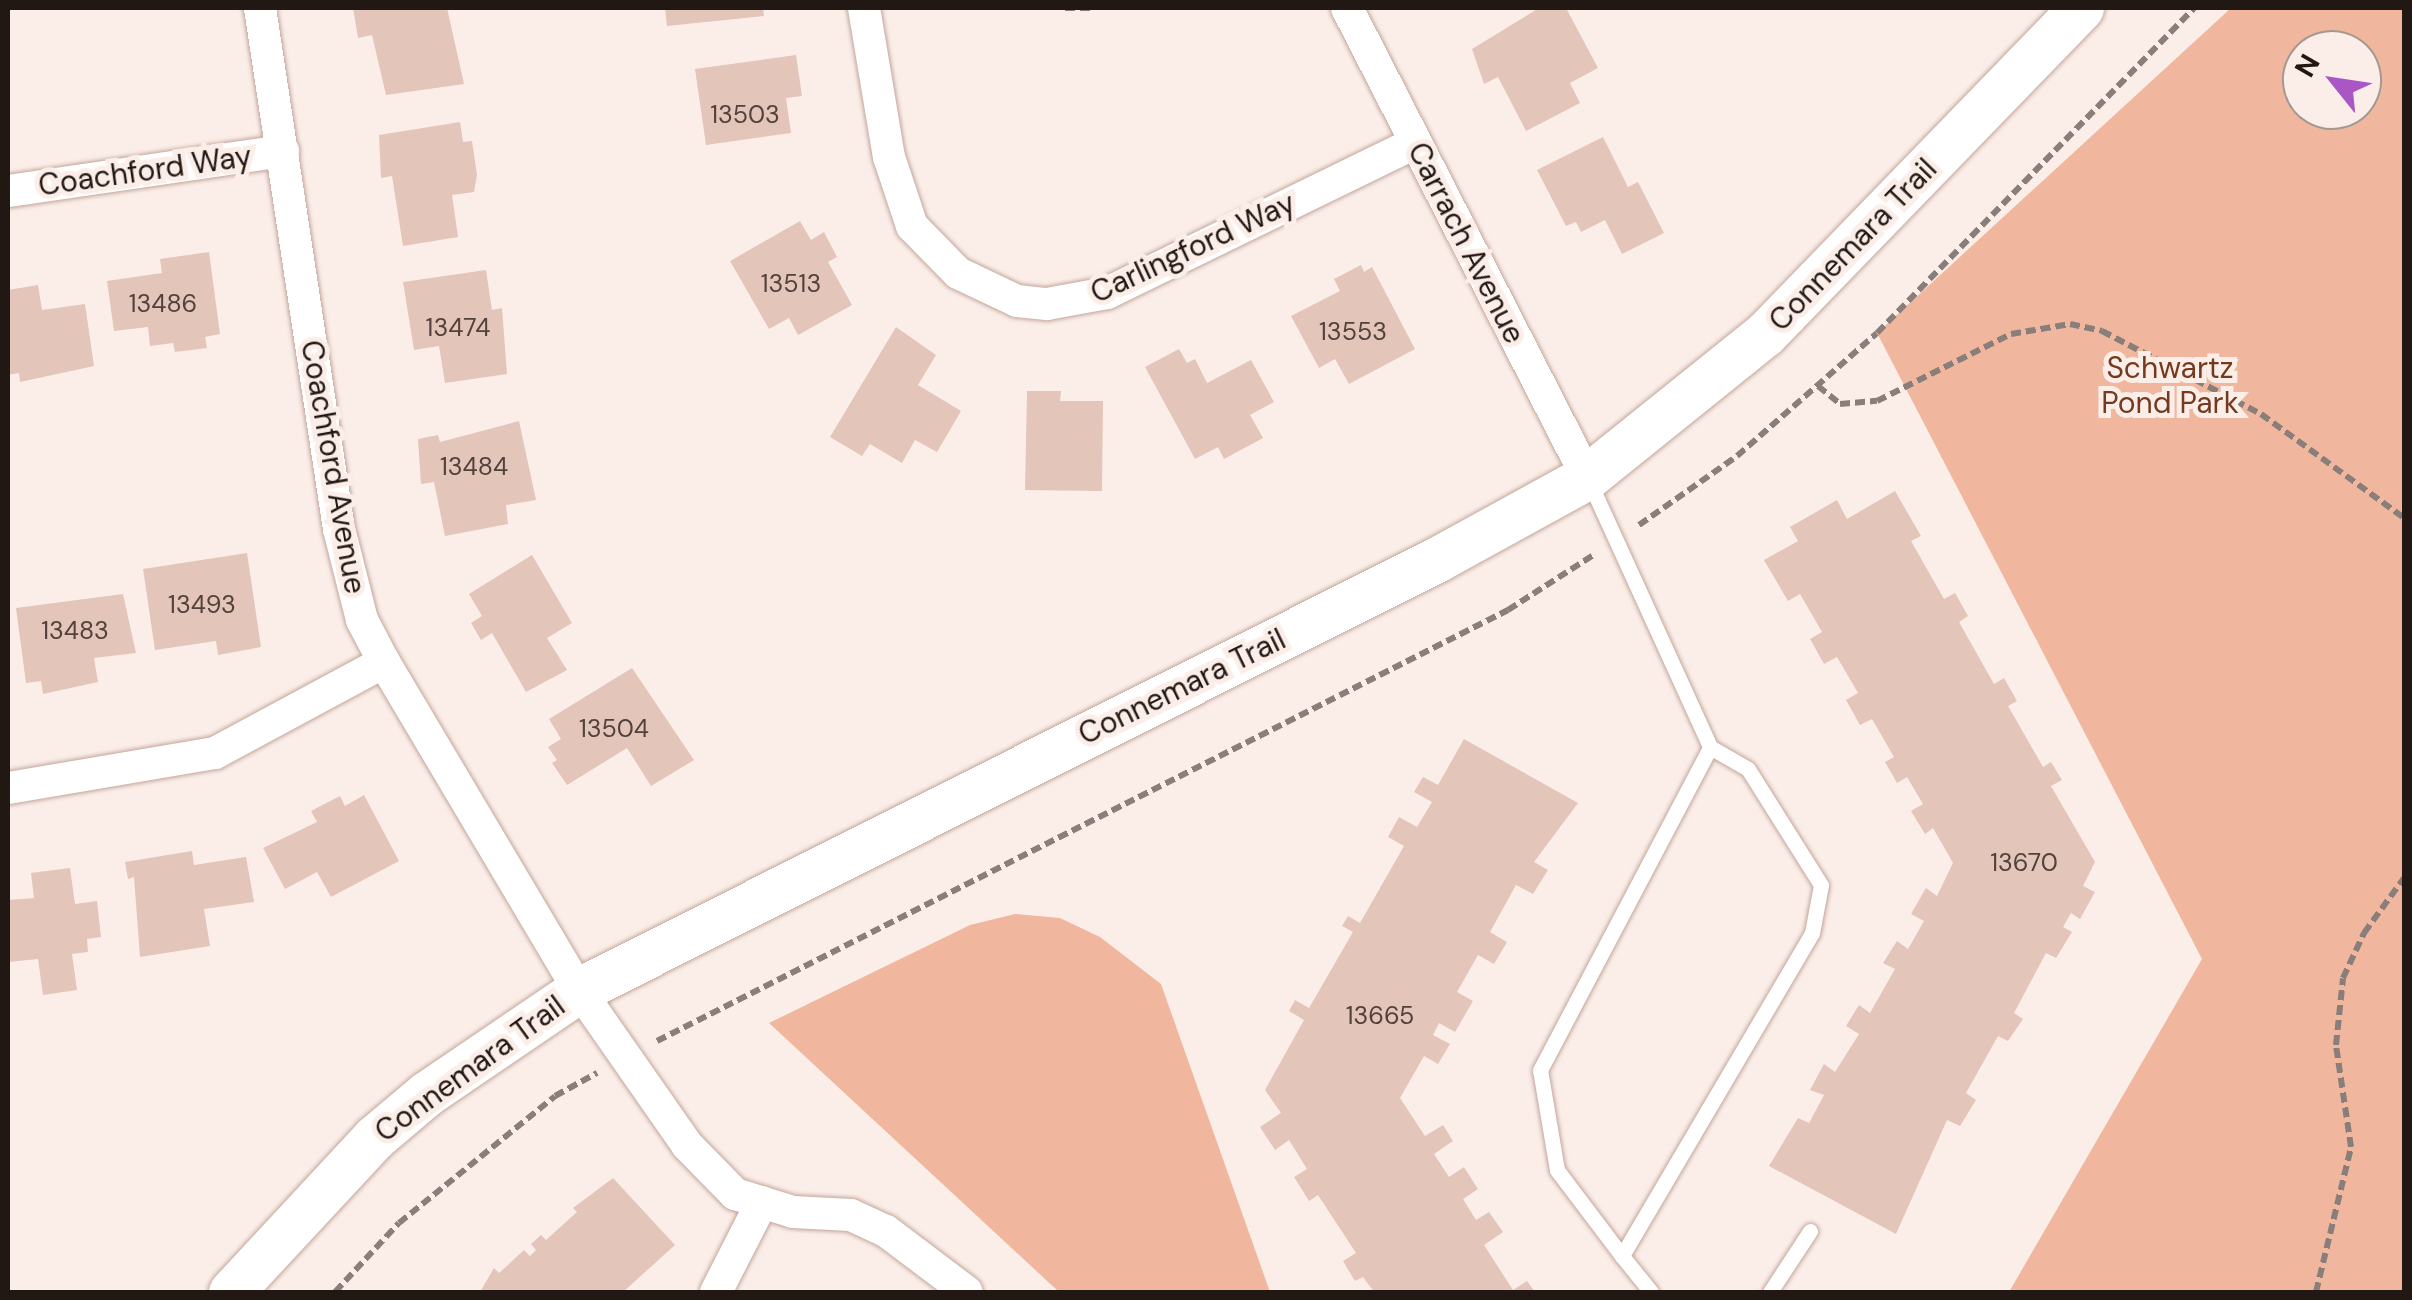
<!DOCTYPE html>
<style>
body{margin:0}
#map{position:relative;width:2412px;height:1300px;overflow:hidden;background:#fbeee9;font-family:"DM Sans",sans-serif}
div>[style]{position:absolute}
.green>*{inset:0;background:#f0b79e}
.building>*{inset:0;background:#e3c5b9}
.path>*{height:6px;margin-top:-3px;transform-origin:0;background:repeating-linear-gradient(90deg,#897e79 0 10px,transparent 0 15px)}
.roads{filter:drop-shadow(0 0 2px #c3a69a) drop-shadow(0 0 2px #c3a69a)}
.lane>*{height:15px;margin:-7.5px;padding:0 7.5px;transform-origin:7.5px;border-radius:7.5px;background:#fff}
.street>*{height:32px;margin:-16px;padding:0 16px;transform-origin:16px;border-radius:16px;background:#fff}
.secondary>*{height:45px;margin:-22.5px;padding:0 22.5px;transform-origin:22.5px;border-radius:22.5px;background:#fff}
span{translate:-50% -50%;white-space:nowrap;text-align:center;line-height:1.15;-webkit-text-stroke:10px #fbeee9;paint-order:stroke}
.number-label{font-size:25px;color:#52423c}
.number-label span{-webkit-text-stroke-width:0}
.street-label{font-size:30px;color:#211713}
.park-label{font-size:30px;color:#753a1d}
.frame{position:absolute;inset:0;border:10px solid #211713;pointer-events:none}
.north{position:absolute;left:2282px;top:30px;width:100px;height:100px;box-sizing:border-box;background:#fbeee9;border:2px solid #a49893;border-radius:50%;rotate:300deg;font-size:28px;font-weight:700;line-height:40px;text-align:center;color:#211713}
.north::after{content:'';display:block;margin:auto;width:35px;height:45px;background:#aa56c5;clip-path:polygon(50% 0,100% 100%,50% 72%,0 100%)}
</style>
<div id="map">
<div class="green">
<i style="clip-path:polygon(evenodd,2231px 8px,2404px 8px,2404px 1292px,2009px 1292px,2202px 959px,1877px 333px,2231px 8px,2302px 50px,2362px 50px,2362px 110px,2302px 110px,2302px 50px)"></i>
<i style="clip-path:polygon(1015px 914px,1060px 918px,1100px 937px,1161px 984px,1270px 1292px,1059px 1292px,769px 1023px,970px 925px)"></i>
</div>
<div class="building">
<i style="clip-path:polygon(353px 8px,447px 8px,464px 84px,386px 95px,372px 35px,358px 38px)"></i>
<i style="clip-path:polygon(665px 8px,763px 8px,764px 16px,667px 26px)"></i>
<i style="clip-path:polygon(1539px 8px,1566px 8px,1598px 68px,1570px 83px,1580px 103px,1526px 131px,1498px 77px,1484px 84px,1472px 49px)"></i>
<i style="clip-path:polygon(796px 55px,802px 96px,786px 98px,791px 133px,706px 145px,695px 69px)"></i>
<i style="clip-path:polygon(460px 122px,463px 142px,472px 141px,477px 175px,474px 192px,452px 195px,458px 237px,403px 246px,392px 176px,381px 178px,379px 135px)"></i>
<i style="clip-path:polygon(1603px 137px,1628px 187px,1638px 182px,1664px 233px,1622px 254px,1605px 220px,1581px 232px,1576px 222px,1566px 226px,1537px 170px)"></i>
<i style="clip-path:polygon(800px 221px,811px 240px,824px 232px,837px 257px,828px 262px,852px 305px,798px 335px,789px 318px,769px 329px,730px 261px)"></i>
<i style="clip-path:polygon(209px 252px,220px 334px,205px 337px,207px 348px,175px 352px,173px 343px,150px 346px,148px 327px,114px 331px,107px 281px,162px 273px,160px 259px)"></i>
<i style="clip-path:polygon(1361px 265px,1364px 272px,1372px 267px,1415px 349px,1349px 384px,1335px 359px,1319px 368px,1291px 316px,1340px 291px,1334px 279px)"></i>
<i style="clip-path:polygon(486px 270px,492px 310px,502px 308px,507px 374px,445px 383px,439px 346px,414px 350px,403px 282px)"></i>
<i style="clip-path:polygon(38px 285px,42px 310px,85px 304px,94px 366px,20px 382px,19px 373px,8px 375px,8px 290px)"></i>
<i style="clip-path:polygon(896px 327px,936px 355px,918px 385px,961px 411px,937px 452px,915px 440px,902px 463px,870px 444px,862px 456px,830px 437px)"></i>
<i style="clip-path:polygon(1179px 349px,1187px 363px,1195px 359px,1207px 383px,1251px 360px,1274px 402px,1250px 415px,1263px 438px,1224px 459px,1218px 447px,1195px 459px,1145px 367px)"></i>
<i style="clip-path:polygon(1027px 391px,1061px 391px,1060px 401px,1103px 401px,1102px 491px,1025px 490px)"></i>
<i style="clip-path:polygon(519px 421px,536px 500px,506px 505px,508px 524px,445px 536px,434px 482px,421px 484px,418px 439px,438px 435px,440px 442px)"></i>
<i style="clip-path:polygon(1895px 491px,1921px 536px,1911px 541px,1944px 599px,1955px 593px,1968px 616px,1959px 622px,1994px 684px,2004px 678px,2017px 701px,2008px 706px,2043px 767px,2051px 762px,2062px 780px,2051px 786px,2095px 862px,2083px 886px,2095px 892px,2080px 919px,2071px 913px,2063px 927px,2072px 932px,2056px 958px,2046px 953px,2014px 1013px,2023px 1019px,2008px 1041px,1998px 1036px,1966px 1093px,1976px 1100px,1960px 1126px,1947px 1120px,1896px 1234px,1769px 1166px,1798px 1118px,1809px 1123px,1824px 1095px,1810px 1090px,1824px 1064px,1835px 1072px,1859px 1034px,1846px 1026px,1859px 1005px,1870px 1013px,1895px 969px,1883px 963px,1897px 941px,1908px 949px,1924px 921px,1911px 914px,1926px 888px,1937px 896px,1953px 863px,1933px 828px,1925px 834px,1911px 811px,1923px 804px,1907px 777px,1897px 783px,1885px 762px,1894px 757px,1872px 719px,1860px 725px,1846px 700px,1858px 693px,1837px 657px,1824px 664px,1810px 639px,1822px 632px,1800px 594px,1788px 601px,1764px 560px,1798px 541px,1790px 527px,1837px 500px,1847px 519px)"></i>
<i style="clip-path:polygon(247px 553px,261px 647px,218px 655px,216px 641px,155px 650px,143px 569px)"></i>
<i style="clip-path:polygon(532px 555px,572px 623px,547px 638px,567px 670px,526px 692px,492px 633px,481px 640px,471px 623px,482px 616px,469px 594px)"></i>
<i style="clip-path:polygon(123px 594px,136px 653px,94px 658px,98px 682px,43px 694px,41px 681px,26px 683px,16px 608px)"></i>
<i style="clip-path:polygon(632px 668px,694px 760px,651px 786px,627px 748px,567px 785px,552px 763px,557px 760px,548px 747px,561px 739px,549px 719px)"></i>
<i style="clip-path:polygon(1464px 739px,1578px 803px,1534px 862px,1548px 870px,1533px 894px,1516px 885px,1490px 932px,1507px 942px,1494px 964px,1478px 955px,1457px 992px,1473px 1001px,1455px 1032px,1439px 1023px,1433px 1035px,1450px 1044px,1438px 1064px,1424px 1056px,1400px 1098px,1425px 1136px,1443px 1125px,1453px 1141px,1434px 1154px,1449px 1177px,1464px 1167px,1478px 1189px,1463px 1199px,1476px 1220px,1489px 1212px,1503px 1232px,1484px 1245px,1513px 1290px,1527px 1281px,1535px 1292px,1374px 1292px,1363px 1277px,1355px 1281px,1343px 1261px,1356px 1253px,1318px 1195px,1309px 1201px,1294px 1177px,1307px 1169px,1289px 1140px,1275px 1150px,1260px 1127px,1281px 1113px,1265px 1090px,1304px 1020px,1289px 1011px,1295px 1000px,1309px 1008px,1353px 932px,1342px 926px,1348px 916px,1360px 923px,1404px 846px,1388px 837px,1399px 817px,1417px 827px,1432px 802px,1414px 792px,1423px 777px,1438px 785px)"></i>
<i style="clip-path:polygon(364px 795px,399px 861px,331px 897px,317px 872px,285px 889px,263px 848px,317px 822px,311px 811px,340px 796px,345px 806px)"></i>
<i style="clip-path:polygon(192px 851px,194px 865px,246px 857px,254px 902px,204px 909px,210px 946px,140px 957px,134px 877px,128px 879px,125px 862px)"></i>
<i style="clip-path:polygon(70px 868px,75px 904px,97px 901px,101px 937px,87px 939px,88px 952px,72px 954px,77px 990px,43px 995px,38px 959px,8px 962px,8px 900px,34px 898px,31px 873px)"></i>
<i style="clip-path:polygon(613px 1178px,675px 1245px,623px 1292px,480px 1292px,494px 1268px,499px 1273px,524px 1250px,530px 1256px,536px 1250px,531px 1244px,541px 1235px,546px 1240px,577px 1212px,573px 1208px)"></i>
</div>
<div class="path">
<i style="left:1065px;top:8px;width:26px"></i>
<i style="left:1818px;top:386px;width:28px;rotate:39deg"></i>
<i style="left:1840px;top:404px;width:37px;rotate:-5deg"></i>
<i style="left:1877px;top:401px;width:150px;rotate:-26.6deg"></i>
<i style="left:2011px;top:334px;width:60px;rotate:-9.6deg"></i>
<i style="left:2070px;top:324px;width:33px;rotate:12deg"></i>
<i style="left:2102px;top:331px;width:179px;rotate:27.6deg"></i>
<i style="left:2261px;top:414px;width:177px;rotate:36deg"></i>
<i style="left:1639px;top:525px;width:120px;rotate:-35.1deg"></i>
<i style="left:1737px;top:456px;width:186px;rotate:-41.3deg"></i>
<i style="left:1877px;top:333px;width:454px;rotate:-45.7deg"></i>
<i style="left:657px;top:1041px;width:954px;rotate:-26.86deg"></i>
<i style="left:1508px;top:610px;width:103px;rotate:-32.8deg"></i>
<i style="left:335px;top:1292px;width:94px;rotate:-47.2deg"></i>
<i style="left:399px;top:1223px;width:201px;rotate:-39.1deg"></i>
<i style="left:555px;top:1096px;width:48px;rotate:-28.7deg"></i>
<i style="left:2316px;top:1292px;width:149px;rotate:-76.4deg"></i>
<i style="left:2351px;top:1147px;width:103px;rotate:-98.4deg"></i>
<i style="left:2336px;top:1045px;width:67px;rotate:-84deg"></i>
<i style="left:2343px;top:978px;width:50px;rotate:-65deg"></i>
<i style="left:2364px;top:933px;width:68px;rotate:-54deg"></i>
</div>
<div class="roads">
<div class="lane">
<i style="left:1589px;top:481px;width:292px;rotate:65.5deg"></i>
<i style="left:1710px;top:747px;width:44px;rotate:30.1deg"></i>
<i style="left:1748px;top:769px;width:137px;rotate:57.8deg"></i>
<i style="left:1821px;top:885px;width:49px;rotate:100.6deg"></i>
<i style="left:1812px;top:933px;width:375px;rotate:120.5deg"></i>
<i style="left:1622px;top:1256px;width:108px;rotate:-127.1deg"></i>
<i style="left:1557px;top:1170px;width:101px;rotate:-99.6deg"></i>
<i style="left:1540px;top:1070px;width:365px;rotate:-62.2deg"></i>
<i style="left:1622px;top:1256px;width:46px;rotate:51.1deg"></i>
<i style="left:1770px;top:1292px;width:73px;rotate:-56.7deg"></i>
</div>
<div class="street">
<i style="left:260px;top:8px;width:527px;rotate:81.38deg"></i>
<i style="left:339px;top:529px;width:94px;rotate:75.8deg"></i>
<i style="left:362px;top:620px;width:47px;rotate:62.4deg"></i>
<i style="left:384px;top:662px;width:382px;rotate:59.3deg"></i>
<i style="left:579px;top:990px;width:189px;rotate:55.1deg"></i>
<i style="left:687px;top:1145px;width:69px;rotate:45.6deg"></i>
<i style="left:735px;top:1194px;width:61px;rotate:17.2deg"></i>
<i style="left:793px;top:1212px;width:58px;rotate:3deg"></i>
<i style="left:851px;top:1215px;width:38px;rotate:25deg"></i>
<i style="left:886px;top:1231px;width:101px;rotate:37deg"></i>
<i style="left:864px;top:8px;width:151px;rotate:80.5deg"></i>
<i style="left:889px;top:157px;width:73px;rotate:71.6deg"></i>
<i style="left:912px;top:226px;width:66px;rotate:45.6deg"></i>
<i style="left:958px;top:273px;width:65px;rotate:25.4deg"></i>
<i style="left:1017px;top:301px;width:30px;rotate:6deg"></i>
<i style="left:1047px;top:304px;width:61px;rotate:-10.4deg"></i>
<i style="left:1107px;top:293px;width:342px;rotate:-26deg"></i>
<i style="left:1347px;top:8px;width:527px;rotate:62.9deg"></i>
<i style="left:8px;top:191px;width:278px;rotate:-8.3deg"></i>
<i style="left:8px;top:788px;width:210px;rotate:-9.6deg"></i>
<i style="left:215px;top:753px;width:192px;rotate:-28.3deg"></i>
<i style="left:716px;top:1292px;width:101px;rotate:-62.9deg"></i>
</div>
<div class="secondary">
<i style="left:231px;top:1292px;width:210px;rotate:-47.1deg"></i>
<i style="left:374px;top:1138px;width:68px;rotate:-40.2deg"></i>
<i style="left:426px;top:1094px;width:185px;rotate:-34.2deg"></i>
<i style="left:579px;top:990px;width:961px;rotate:-26.65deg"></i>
<i style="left:1438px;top:559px;width:170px;rotate:-28.8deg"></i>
<i style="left:1587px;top:477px;width:228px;rotate:-38.8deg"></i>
<i style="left:1765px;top:334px;width:454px;rotate:-45.9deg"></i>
</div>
</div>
<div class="number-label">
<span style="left:745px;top:115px">13503</span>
<span style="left:791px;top:284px">13513</span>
<span style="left:163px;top:304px">13486</span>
<span style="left:458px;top:328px">13474</span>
<span style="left:1353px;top:332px">13553</span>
<span style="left:474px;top:467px">13484</span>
<span style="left:202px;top:605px">13493</span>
<span style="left:75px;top:631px">13483</span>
<span style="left:614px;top:729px">13504</span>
<span style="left:2024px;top:863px">13670</span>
<span style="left:1380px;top:1016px">13665</span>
</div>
<div class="street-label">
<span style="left:145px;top:171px;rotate:-8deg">Coachford Way</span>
<span style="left:1466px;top:243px;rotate:63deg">Carrach Avenue</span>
<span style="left:1853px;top:245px;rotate:-46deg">Connemara Trail</span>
<span style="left:1193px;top:248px;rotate:-25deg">Carlingford Way</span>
<span style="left:333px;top:467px;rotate:80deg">Coachford Avenue</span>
<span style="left:1182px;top:687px;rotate:-26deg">Connemara Trail</span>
<span style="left:470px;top:1069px;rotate:-36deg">Connemara Trail</span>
</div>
<div class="park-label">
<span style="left:2170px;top:385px">Schwartz<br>Pond Park</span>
</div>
<div class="frame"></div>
<div class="north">N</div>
</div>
